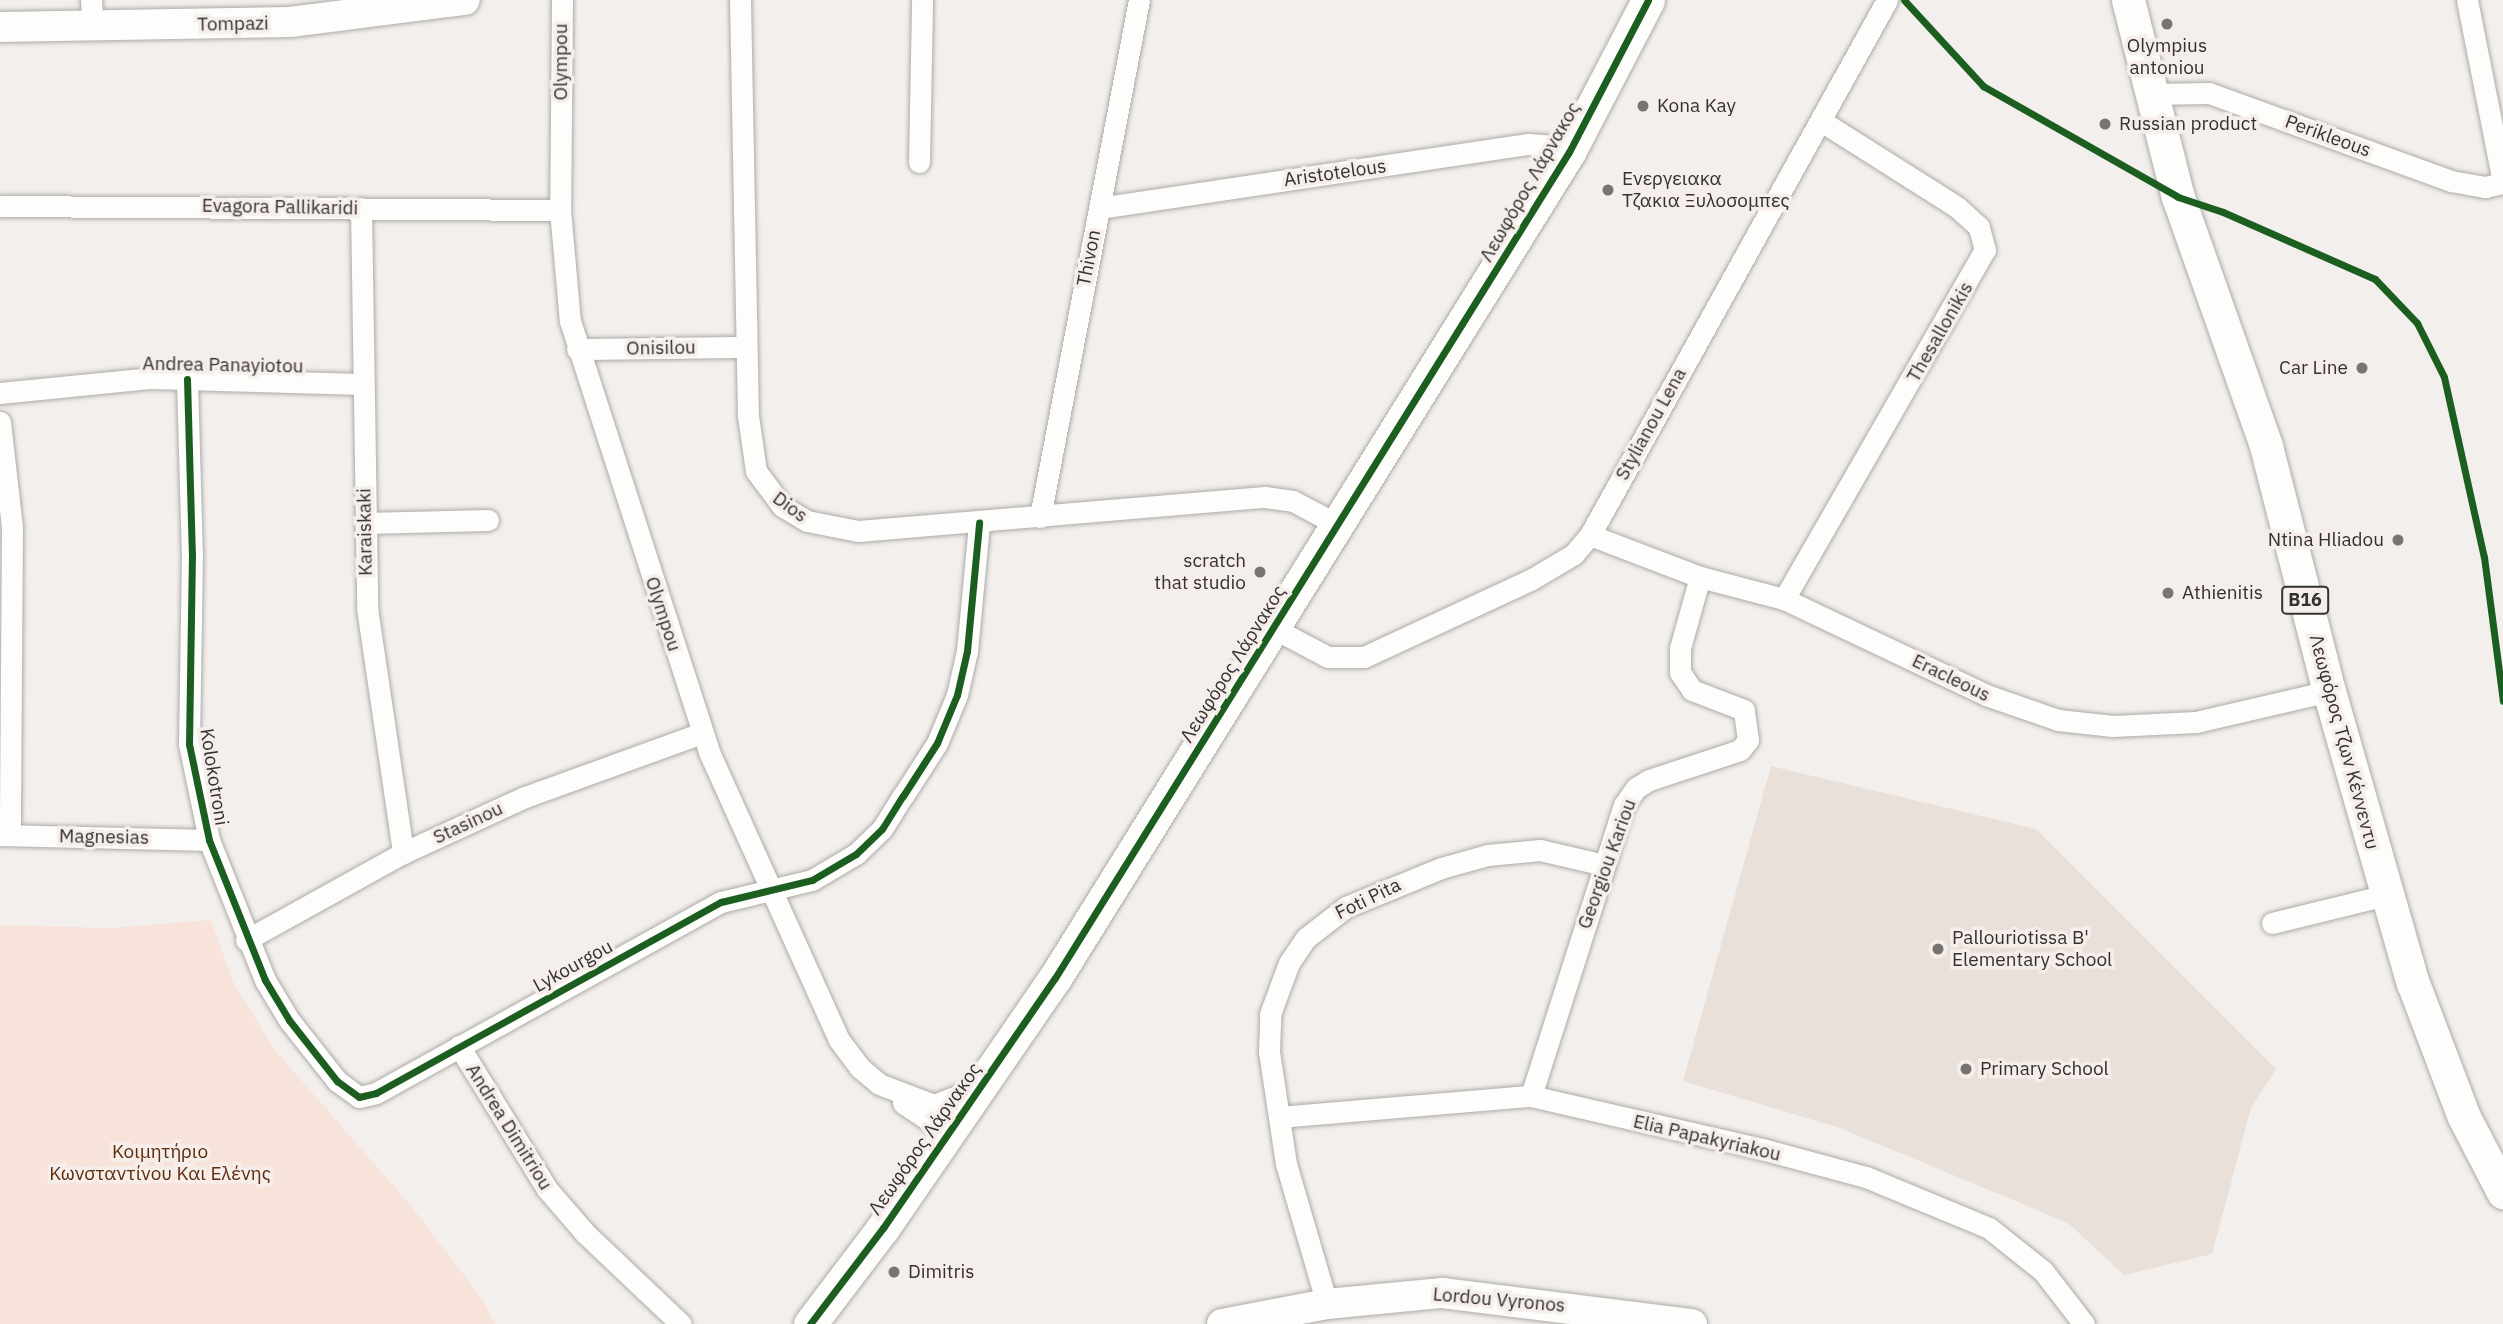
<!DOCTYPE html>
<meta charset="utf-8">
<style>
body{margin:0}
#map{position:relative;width:2503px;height:1324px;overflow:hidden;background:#f3efed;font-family:"IBM Plex Sans",sans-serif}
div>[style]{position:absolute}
.built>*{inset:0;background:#e9e0da}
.green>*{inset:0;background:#f7e3da}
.roads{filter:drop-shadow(0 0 2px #adaaa8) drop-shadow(0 0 2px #adaaa8)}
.street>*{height:21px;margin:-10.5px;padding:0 10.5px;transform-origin:10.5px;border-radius:10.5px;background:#fdfdfc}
.secondary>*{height:30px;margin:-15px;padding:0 15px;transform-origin:15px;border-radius:15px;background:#fdfdfc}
.primary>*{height:33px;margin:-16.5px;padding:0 16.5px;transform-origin:16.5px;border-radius:16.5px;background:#fdfdfc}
.cycleway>*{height:7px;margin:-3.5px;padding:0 3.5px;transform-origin:3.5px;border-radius:3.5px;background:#1b5e20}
.dots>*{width:19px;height:19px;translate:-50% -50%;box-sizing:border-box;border:4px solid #f6eeea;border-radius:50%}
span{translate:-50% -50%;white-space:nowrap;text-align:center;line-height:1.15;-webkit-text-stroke:7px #f6eeea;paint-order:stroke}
.shield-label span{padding:2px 5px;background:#f6eeea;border:2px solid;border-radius:5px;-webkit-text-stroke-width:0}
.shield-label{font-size:18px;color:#34312f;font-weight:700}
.street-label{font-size:19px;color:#34312f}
.poi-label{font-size:19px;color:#34312f}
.left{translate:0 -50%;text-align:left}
.right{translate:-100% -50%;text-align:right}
.park-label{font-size:19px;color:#602c0c}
</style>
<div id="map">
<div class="built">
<i style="clip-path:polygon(1771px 766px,2036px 829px,2276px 1069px,2251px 1108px,2212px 1254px,2124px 1275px,2068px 1223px,1840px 1128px,1683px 1081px)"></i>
</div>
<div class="green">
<i style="clip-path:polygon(211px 920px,233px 982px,274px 1049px,411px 1206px,483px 1300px,495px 1324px,0 1324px,0 925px,110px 928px)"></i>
</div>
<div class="roads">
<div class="street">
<i style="left:91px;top:0;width:27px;rotate:86deg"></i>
<i style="left:562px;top:0;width:210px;rotate:90.5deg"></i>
<i style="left:560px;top:210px;width:111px;rotate:84.9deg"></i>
<i style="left:570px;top:321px;width:453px;rotate:72.1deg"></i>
<i style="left:709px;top:752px;width:316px;rotate:65.7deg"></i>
<i style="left:839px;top:1040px;width:34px;rotate:53deg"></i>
<i style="left:859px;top:1067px;width:26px;rotate:40deg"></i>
<i style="left:879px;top:1084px;width:59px;rotate:20.9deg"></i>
<i style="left:934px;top:1105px;width:44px;rotate:-21.3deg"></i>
<i style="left:740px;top:0;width:416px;rotate:88.9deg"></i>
<i style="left:748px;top:416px;width:56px;rotate:81.7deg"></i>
<i style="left:756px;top:471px;width:44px;rotate:53.4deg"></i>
<i style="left:782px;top:506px;width:29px;rotate:31deg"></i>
<i style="left:807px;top:521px;width:52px;rotate:11.1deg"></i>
<i style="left:858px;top:531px;width:408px;rotate:-4.8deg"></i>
<i style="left:1265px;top:497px;width:28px;rotate:8deg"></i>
<i style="left:1293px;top:501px;width:53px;rotate:28deg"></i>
<i style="left:2467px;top:0;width:185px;rotate:78.8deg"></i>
<i style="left:2153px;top:94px;width:56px;rotate:-1deg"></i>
<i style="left:2209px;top:93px;width:258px;rotate:20deg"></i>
<i style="left:2451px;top:181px;width:35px;rotate:10deg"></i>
<i style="left:2485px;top:187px;width:18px;rotate:-13deg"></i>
<i style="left:919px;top:162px;width:162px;rotate:-88.9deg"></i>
<i style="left:0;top:206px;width:560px;rotate:0.41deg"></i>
<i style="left:361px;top:208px;width:400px;rotate:89.1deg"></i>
<i style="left:367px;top:608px;width:248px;rotate:81.6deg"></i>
<i style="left:1099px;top:208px;width:434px;rotate:-8.5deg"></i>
<i style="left:1528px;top:144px;width:31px;rotate:4deg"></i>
<i style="left:1559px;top:146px;width:12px;rotate:31deg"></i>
<i style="left:577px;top:349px;width:168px;rotate:-0.7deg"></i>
<i style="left:187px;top:379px;width:174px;rotate:88.4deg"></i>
<i style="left:192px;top:553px;width:191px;rotate:90.9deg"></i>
<i style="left:189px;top:744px;width:98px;rotate:78.2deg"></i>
<i style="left:209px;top:840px;width:151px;rotate:68.2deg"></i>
<i style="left:265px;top:980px;width:47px;rotate:59deg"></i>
<i style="left:289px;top:1020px;width:78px;rotate:51.8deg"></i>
<i style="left:337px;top:1081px;width:27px;rotate:36deg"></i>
<i style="left:359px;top:1097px;width:17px;rotate:-13deg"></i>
<i style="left:376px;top:1093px;width:394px;rotate:-29deg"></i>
<i style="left:721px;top:902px;width:94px;rotate:-13.6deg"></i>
<i style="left:812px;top:880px;width:51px;rotate:-30.6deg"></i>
<i style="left:856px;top:854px;width:36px;rotate:-44deg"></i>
<i style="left:882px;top:829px;width:39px;rotate:-58deg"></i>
<i style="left:903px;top:796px;width:63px;rotate:-57.3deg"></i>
<i style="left:937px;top:743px;width:52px;rotate:-67.4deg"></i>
<i style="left:957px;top:695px;width:45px;rotate:-77.2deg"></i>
<i style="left:967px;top:651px;width:129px;rotate:-84.6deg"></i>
<i style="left:0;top:393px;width:150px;rotate:-5.7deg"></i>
<i style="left:149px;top:378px;width:213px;rotate:1.6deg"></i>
<i style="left:0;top:422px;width:106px;rotate:83.5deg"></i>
<i style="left:12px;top:527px;width:308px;rotate:90.4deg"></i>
<i style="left:1040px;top:517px;width:526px;rotate:-79.16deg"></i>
<i style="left:365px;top:523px;width:123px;rotate:-1.4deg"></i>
<i style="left:1590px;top:535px;width:118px;rotate:20.9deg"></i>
<i style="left:1700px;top:577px;width:87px;rotate:14.7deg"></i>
<i style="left:1784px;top:599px;width:224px;rotate:25.4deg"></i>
<i style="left:1986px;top:695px;width:76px;rotate:19.1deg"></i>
<i style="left:2058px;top:720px;width:55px;rotate:6.2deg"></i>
<i style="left:2113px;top:726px;width:83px;rotate:-2.8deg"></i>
<i style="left:2196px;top:722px;width:137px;rotate:-13.1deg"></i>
<i style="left:1784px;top:599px;width:403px;rotate:-60.1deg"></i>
<i style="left:1985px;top:250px;width:24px;rotate:-105deg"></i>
<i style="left:1979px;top:227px;width:30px;rotate:-138deg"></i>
<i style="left:1957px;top:207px;width:161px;rotate:-147.7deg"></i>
<i style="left:1273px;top:628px;width:62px;rotate:27.8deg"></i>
<i style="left:1328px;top:657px;width:36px"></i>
<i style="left:1364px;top:657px;width:185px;rotate:-24.9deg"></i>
<i style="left:1532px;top:579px;width:49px;rotate:-30.8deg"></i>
<i style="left:1574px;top:554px;width:25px;rotate:-50deg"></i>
<i style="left:1590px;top:535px;width:612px;rotate:-60.96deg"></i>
<i style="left:0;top:835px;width:209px;rotate:1.4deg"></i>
<i style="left:2272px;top:923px;width:117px;rotate:-13.8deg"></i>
<i style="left:246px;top:940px;width:179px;rotate:-29deg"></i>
<i style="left:403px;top:853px;width:134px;rotate:-24.7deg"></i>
<i style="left:525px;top:797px;width:188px;rotate:-19.9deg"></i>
<i style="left:459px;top:1046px;width:168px;rotate:58.4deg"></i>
<i style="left:547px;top:1189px;width:58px;rotate:49.2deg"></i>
<i style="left:585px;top:1233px;width:132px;rotate:43.5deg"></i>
<i style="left:1531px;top:1096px;width:305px;rotate:-72.3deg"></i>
<i style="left:1624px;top:805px;width:21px;rotate:-55deg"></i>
<i style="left:1636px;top:788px;width:15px;rotate:-32deg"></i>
<i style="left:1649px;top:780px;width:96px;rotate:-18.2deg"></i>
<i style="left:1740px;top:750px;width:13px;rotate:-51deg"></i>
<i style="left:1748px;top:740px;width:30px;rotate:-98deg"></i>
<i style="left:1744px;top:710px;width:56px;rotate:-159deg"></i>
<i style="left:1692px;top:690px;width:22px;rotate:-124deg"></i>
<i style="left:1680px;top:672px;width:24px;rotate:-90deg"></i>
<i style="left:1680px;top:648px;width:74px;rotate:-74.3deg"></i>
<i style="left:903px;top:1103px;width:54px;rotate:33.7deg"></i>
<i style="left:1279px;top:1117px;width:253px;rotate:-4.8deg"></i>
<i style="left:1531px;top:1096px;width:237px;rotate:12.9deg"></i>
<i style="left:1762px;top:1149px;width:108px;rotate:15.1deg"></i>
<i style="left:1866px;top:1177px;width:133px;rotate:22.5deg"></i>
<i style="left:1989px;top:1228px;width:69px;rotate:38.5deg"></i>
<i style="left:2043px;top:1271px;width:67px;rotate:52.3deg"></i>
<i style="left:1327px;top:1304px;width:146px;rotate:-106.3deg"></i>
<i style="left:1286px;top:1164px;width:113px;rotate:-98.6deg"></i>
<i style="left:1269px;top:1052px;width:38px;rotate:-88deg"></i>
<i style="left:1270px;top:1014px;width:54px;rotate:-69.6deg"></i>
<i style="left:1289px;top:963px;width:30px;rotate:-56deg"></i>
<i style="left:1306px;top:938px;width:51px;rotate:-37.8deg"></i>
<i style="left:1346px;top:907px;width:103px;rotate:-22.3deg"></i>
<i style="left:1441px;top:868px;width:49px;rotate:-15.5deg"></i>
<i style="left:1488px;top:855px;width:52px;rotate:-5.5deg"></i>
<i style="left:1540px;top:850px;width:66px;rotate:13.2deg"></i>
</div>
<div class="secondary">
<i style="left:0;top:27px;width:290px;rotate:-1deg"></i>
<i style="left:290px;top:22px;width:176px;rotate:-7.2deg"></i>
<i style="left:1222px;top:1324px;width:107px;rotate:-10.8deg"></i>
<i style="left:1327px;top:1304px;width:116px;rotate:-5.5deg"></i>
<i style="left:1442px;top:1293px;width:252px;rotate:7.1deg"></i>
</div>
<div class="primary">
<i style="left:2128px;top:0;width:203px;rotate:75.8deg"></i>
<i style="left:2178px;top:197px;width:264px;rotate:70.5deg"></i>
<i style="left:2266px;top:446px;width:253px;rotate:75.6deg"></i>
<i style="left:2329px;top:691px;width:304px;rotate:74deg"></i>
<i style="left:2413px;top:983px;width:143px;rotate:69.2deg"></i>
<i style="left:2464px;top:1117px;width:85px;rotate:62.5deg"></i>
<i style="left:810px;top:1324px;width:121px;rotate:-52.8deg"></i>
<i style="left:883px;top:1228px;width:303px;rotate:-55.5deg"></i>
<i style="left:1055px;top:978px;width:973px;rotate:-58.11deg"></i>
<i style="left:1569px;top:152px;width:171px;rotate:-62.5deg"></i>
</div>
</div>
<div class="cycleway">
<i style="left:1904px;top:0;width:117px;rotate:47.4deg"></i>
<i style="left:1983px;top:86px;width:224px;rotate:29.6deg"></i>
<i style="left:2178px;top:197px;width:47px;rotate:18.4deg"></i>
<i style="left:2223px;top:212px;width:166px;rotate:23.8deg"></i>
<i style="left:2375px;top:279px;width:61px;rotate:46.3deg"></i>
<i style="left:2417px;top:323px;width:60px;rotate:63.4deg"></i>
<i style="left:2444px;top:377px;width:184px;rotate:77.5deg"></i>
<i style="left:2484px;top:557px;width:145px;rotate:82.5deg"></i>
<i style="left:187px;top:379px;width:174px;rotate:88.4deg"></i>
<i style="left:192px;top:553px;width:191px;rotate:90.9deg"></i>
<i style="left:189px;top:744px;width:98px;rotate:78.2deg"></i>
<i style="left:209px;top:840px;width:151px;rotate:68.2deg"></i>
<i style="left:265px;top:980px;width:47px;rotate:59deg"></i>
<i style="left:289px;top:1020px;width:78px;rotate:51.8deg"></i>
<i style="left:337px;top:1081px;width:27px;rotate:36deg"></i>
<i style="left:359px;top:1097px;width:17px;rotate:-13deg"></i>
<i style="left:376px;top:1093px;width:394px;rotate:-29deg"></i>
<i style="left:721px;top:902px;width:94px;rotate:-13.6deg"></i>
<i style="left:812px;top:880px;width:51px;rotate:-30.6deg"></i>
<i style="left:856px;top:854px;width:36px;rotate:-44deg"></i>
<i style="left:882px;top:829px;width:39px;rotate:-58deg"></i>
<i style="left:903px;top:796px;width:63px;rotate:-57.3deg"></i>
<i style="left:937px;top:743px;width:52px;rotate:-67.4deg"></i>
<i style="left:957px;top:695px;width:45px;rotate:-77.2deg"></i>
<i style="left:967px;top:651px;width:129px;rotate:-84.6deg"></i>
<i style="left:810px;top:1324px;width:121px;rotate:-52.8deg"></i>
<i style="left:883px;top:1228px;width:303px;rotate:-55.5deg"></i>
<i style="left:1055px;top:978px;width:973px;rotate:-58.11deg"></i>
<i style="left:1569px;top:152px;width:171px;rotate:-62.5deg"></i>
</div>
<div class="dots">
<i style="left:2167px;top:24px;background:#777472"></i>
<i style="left:1643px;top:106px;background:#777472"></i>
<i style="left:2105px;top:124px;background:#777472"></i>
<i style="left:1608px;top:190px;background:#777472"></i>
<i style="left:2362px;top:368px;background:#777472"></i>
<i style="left:2398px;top:540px;background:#777472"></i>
<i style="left:1260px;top:572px;background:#777472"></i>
<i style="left:2168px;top:593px;background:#777472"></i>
<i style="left:1938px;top:949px;background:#777472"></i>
<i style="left:1966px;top:1069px;background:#777472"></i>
<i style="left:894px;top:1272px;background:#777472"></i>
</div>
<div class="shield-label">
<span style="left:2305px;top:600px">B16</span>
</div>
<div class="street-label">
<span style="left:233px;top:24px;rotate:-1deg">Tompazi</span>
<span style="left:561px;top:62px;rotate:-90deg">Olympou</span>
<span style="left:2328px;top:136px;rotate:20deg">Perikleous</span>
<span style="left:1335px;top:173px;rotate:-8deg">Aristotelous</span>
<span style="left:1530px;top:182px;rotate:-60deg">Λεωφόρος Λάρνακος</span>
<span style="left:280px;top:207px;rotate:1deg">Evagora Pallikaridi</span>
<span style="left:1089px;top:258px;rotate:-79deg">Thivon</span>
<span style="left:1940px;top:332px;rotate:-60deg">Thesallonikis</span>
<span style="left:661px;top:348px;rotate:-1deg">Onisilou</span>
<span style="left:223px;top:365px;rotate:1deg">Andrea Panayiotou</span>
<span style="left:1651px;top:424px;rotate:-61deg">Stylianou Lena</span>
<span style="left:790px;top:507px;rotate:36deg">Dios</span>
<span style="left:365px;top:532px;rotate:-91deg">Karaiskaki</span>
<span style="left:663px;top:614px;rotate:72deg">Olympou</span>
<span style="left:1233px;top:664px;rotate:-58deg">Λεωφόρος Λάρνακος</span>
<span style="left:1951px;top:678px;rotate:26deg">Eracleous</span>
<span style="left:2344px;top:742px;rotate:75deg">Λεωφόρος Τζων Κέννεντυ</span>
<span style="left:214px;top:777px;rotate:81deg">Kolokotroni</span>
<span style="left:468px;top:823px;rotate:-25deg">Stasinou</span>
<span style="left:104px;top:837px;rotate:1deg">Magnesias</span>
<span style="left:1607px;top:864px;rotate:-70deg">Georgiou Kariou</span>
<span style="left:1368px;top:899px;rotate:-26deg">Foti Pita</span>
<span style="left:573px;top:966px;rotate:-29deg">Lykourgou</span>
<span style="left:509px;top:1127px;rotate:58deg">Andrea Dimitriou</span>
<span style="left:1707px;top:1138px;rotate:13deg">Elia Papakyriakou</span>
<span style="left:925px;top:1139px;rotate:-55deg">Λεωφόρος Λάρνακος</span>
<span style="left:1499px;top:1300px;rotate:5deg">Lordou Vyronos</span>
</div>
<div class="poi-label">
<span style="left:2167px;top:57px">Olympius<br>antoniou</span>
<span class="left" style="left:1657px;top:106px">Kona Kay</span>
<span class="left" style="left:2119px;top:124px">Russian product</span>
<span class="left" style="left:1622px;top:190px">Ενεργειακα<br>Τζακια Ξυλοσομπες</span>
<span class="right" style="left:2348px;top:368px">Car Line</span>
<span class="right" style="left:2384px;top:540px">Ntina Hliadou</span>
<span class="right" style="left:1246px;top:572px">scratch<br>that studio</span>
<span class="left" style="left:2182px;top:593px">Athienitis</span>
<span class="left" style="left:1952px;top:949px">Pallouriotissa B'<br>Elementary School</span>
<span class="left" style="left:1980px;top:1069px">Primary School</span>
<span class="left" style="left:908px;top:1272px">Dimitris</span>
</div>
<div class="park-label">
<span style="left:160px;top:1163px">Κοιμητήριο<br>Κωνσταντίνου Και Ελένης</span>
</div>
</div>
